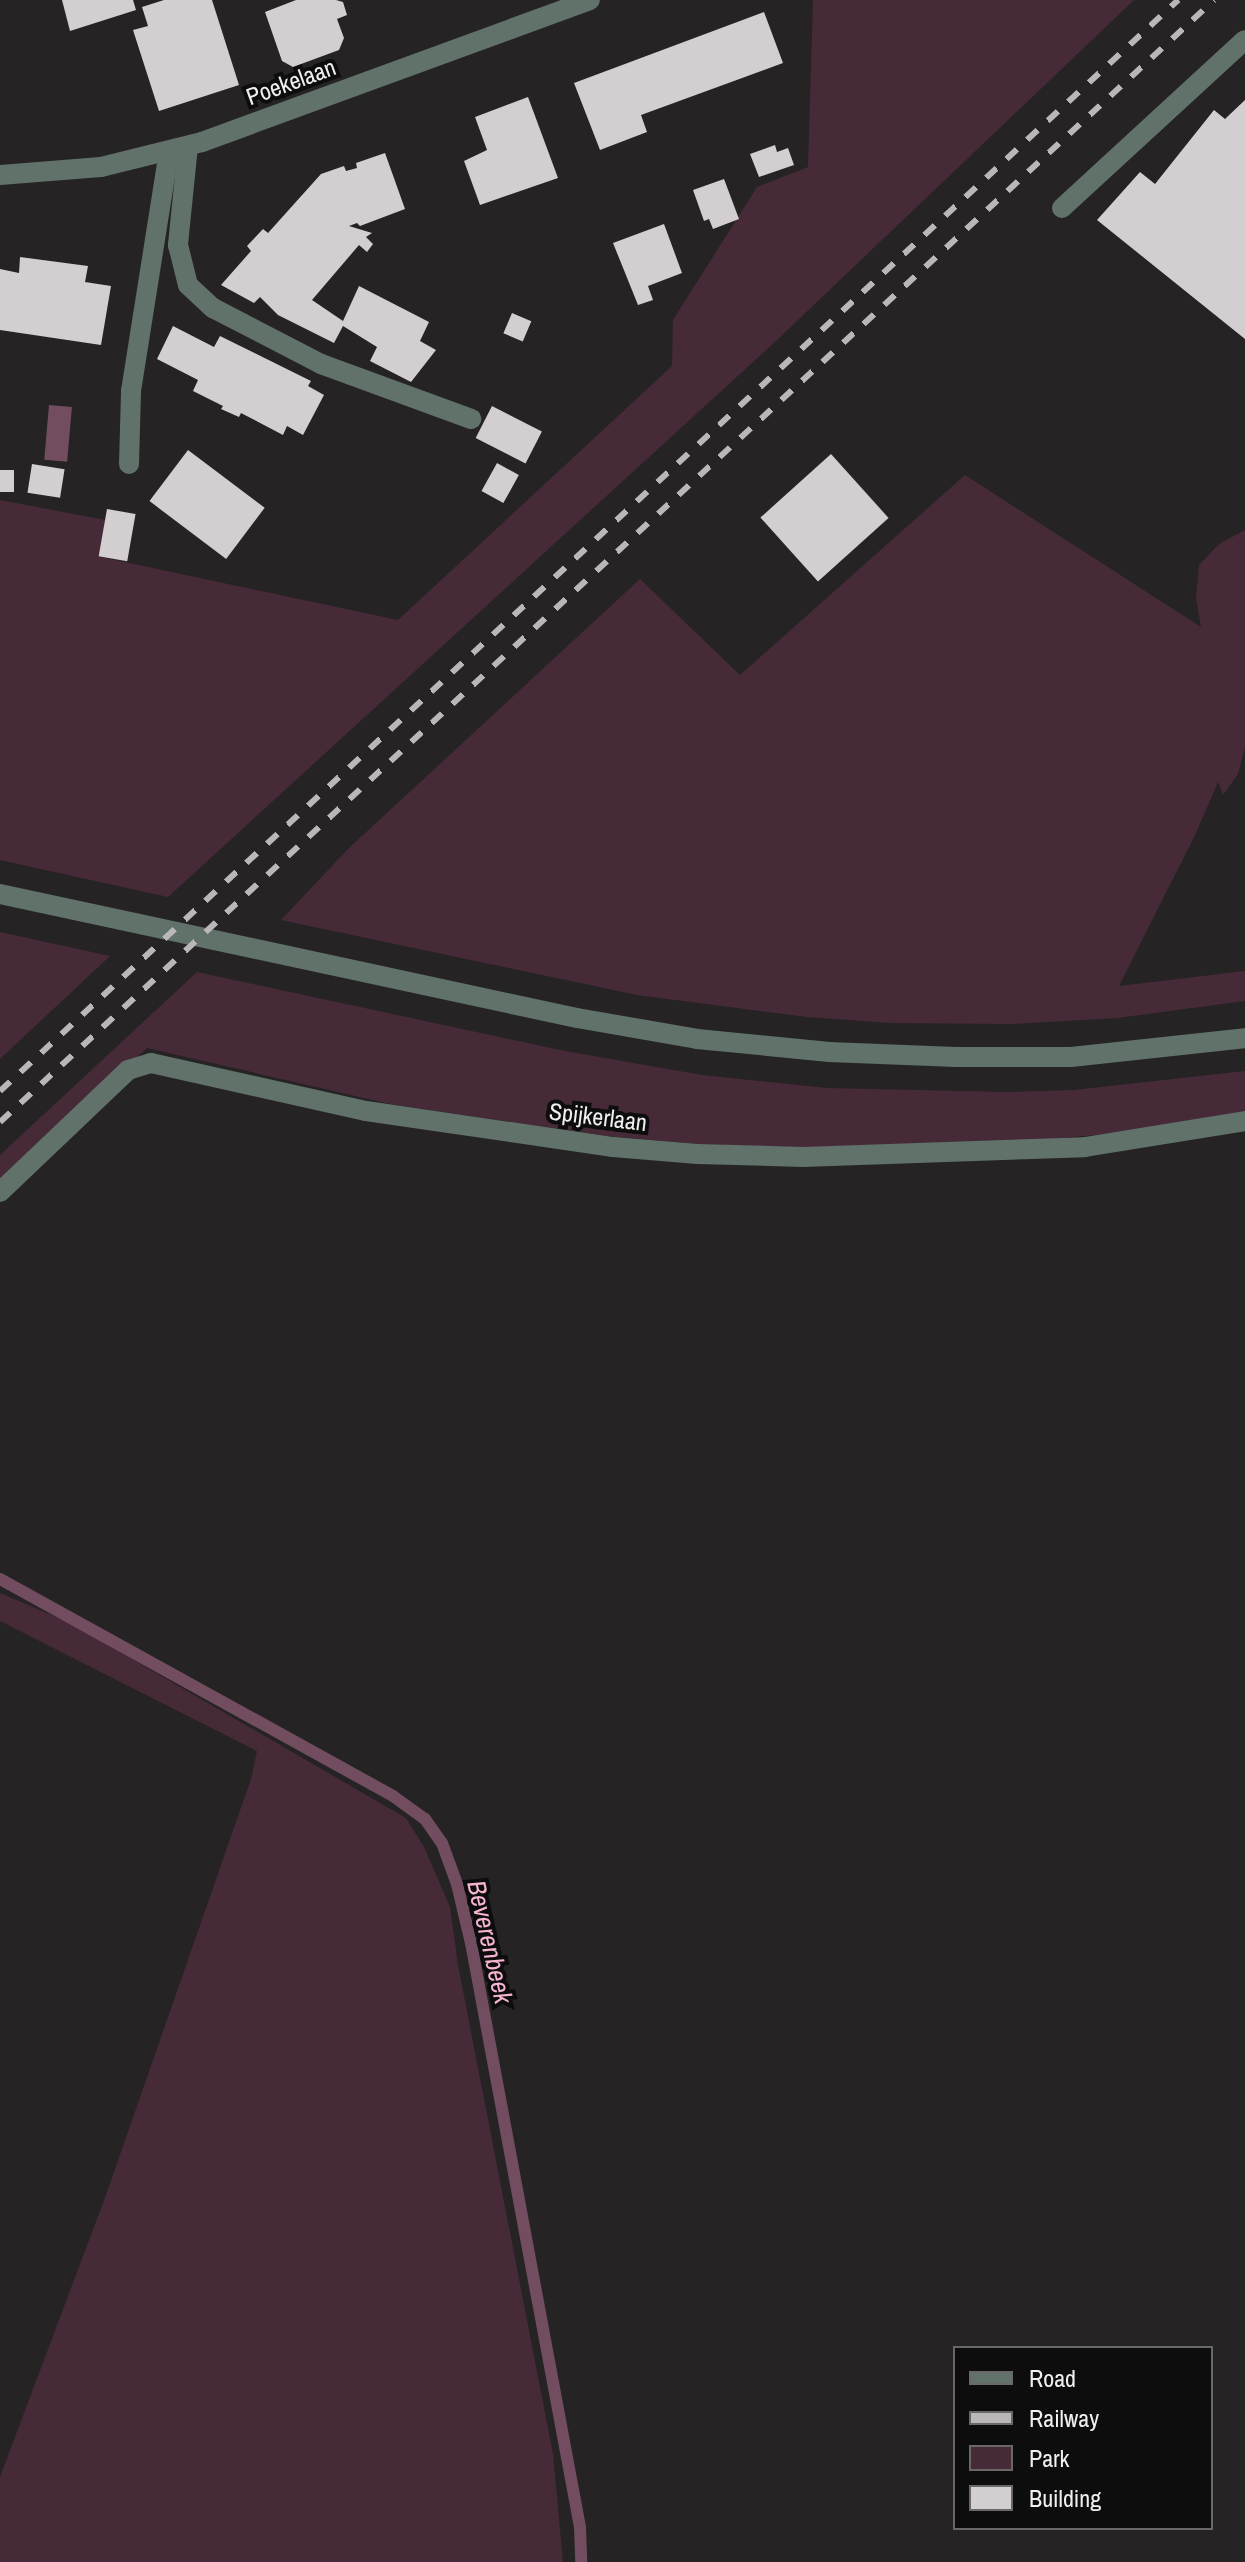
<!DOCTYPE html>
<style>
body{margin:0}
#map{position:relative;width:1245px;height:2562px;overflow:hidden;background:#262324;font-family:"Archivo Narrow",sans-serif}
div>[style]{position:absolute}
.green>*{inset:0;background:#472a38}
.water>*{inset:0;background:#724d5f;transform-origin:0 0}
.stream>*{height:12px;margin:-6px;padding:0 6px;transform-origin:6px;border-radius:6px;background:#724d5f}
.building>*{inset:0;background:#d3ced0;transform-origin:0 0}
.service>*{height:20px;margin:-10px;padding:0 10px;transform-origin:10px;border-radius:10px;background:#607269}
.minor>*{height:20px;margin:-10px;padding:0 10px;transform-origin:10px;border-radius:10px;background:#607269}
.tertiary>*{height:20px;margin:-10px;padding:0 10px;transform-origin:10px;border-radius:10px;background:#607269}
.rail>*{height:6px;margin-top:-3px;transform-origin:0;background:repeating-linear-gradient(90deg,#b9b7b8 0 14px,transparent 0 28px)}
span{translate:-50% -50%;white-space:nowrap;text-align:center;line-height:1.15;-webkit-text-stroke:8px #0e0d0d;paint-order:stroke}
.street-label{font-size:24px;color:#f1eff0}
.water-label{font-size:26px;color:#f5b4d2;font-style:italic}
.legend{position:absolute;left:953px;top:2346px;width:260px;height:184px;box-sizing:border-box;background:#0e0d0d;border:2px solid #696768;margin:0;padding:10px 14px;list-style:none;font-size:24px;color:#f1eff0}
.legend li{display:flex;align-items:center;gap:16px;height:40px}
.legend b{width:40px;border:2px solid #696768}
</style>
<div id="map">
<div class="green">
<i style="clip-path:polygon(813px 0,1134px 0,777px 340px,168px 897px,0 860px,0 500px,105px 520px,101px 557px,398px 620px,672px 366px,673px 320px,757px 187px,808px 167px)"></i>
<i style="clip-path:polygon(965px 475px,1201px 627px,1196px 598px,1199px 565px,1219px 544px,1245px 530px,1245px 747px,1238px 774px,1223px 795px,1218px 782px,1196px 833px,1119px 986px,1245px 971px,1245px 1001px,1117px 1018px,1013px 1024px,891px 1023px,807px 1017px,637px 995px,281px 920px,349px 848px,640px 579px,740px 675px)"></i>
<i style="clip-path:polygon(0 932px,110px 956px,0 1059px)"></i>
<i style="clip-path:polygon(197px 972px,565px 1051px,702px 1075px,827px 1088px,1006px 1092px,1074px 1090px,1245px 1071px,1245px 1111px,1117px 1133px,1027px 1141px,819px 1148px,699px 1144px,607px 1136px,390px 1104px,147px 1048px,0 1182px,0 1155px)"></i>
<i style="clip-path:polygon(0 1593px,68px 1622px,406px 1818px,424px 1847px,450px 1907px,458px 1965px,553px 2454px,563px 2562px,0 2562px,0 2477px,106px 2195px,251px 1779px,257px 1751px,0 1621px)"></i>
</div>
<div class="water">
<i style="left:49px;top:405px;width:23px;height:55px;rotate:5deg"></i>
</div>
<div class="stream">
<i style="left:0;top:1579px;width:449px;rotate:28.9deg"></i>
<i style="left:393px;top:1796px;width:39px;rotate:36deg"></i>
<i style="left:425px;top:1819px;width:29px;rotate:55deg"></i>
<i style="left:442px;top:1843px;width:44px;rotate:69.9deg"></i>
<i style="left:457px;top:1884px;width:61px;rotate:76.7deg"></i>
<i style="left:471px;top:1943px;width:594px;rotate:79.43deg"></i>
<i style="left:580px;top:2527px;width:35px;rotate:88deg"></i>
</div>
<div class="building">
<i style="clip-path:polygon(62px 0,133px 0,136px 10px,70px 31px)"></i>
<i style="clip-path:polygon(164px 0,212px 0,239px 85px,159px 111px,133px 30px,148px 26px,142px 7px)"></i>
<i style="clip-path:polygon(296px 0,336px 0,343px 2px,347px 15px,337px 19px,344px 38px,339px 50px,293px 67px,282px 61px,265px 12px)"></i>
<i style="clip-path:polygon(764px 12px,783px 63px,641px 115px,647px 132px,600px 150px,574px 83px)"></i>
<i style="clip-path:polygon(528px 97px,558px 178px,480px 205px,464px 161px,487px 150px,475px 117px)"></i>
<i style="clip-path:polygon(1245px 100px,1245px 339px,1097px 220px,1140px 172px,1155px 184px,1214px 110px,1225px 119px)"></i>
<i style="clip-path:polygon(775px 145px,777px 152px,788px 148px,794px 165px,759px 177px,750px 154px)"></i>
<i style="clip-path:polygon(385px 153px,405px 209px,360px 226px,357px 223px,349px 226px,372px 233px,366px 237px,373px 244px,367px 252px,359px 245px,312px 300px,343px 321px,359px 286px,429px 322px,420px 341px,436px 350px,411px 382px,370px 361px,377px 347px,343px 326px,334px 343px,278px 315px,260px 297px,254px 303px,221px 285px,251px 251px,247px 246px,263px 229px,268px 233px,321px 174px,344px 166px,346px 171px,357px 168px,356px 163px)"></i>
<i style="clip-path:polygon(724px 179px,739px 219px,713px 229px,709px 219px,704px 221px,693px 190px)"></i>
<i style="clip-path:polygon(664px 224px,682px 273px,648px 286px,653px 300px,638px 305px,613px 243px)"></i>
<i style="clip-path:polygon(20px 257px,88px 266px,85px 282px,111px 286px,101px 345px,0 330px,0 269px,19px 273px)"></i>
<i style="left:512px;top:313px;width:21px;height:22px;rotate:23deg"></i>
<i style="clip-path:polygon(173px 326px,214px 347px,220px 336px,311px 381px,308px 386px,324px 395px,303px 435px,287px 426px,283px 435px,241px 413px,239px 417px,221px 409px,223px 406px,193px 391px,198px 380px,157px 359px)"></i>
<i style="left:492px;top:406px;width:56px;height:36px;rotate:27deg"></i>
<i style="left:188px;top:450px;width:96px;height:64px;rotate:37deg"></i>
<i style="left:831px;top:454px;width:86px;height:95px;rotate:48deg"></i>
<i style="left:497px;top:463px;width:25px;height:32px;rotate:29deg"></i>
<i style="left:32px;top:464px;width:33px;height:29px;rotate:9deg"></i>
<i style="left:0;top:470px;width:14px;height:22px"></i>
<i style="left:107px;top:509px;width:29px;height:48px;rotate:10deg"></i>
</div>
<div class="service">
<i style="left:188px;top:146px;width:100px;rotate:95.8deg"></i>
<i style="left:178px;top:245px;width:41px;rotate:76deg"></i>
<i style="left:188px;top:285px;width:34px;rotate:43deg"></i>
<i style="left:213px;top:308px;width:122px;rotate:27.4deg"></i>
<i style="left:321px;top:364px;width:160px;rotate:20.1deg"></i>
<i style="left:1062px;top:208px;width:248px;rotate:-42.6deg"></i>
<i style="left:129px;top:464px;width:73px;rotate:-88.4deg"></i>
<i style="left:131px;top:391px;width:242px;rotate:-81deg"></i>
</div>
<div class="minor">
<i style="left:0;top:175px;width:101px;rotate:-4.5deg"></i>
<i style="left:101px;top:167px;width:104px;rotate:-13.9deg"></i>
<i style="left:202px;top:142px;width:413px;rotate:-20.1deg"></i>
<i style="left:0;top:1192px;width:177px;rotate:-43.6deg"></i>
<i style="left:128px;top:1070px;width:24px;rotate:-17deg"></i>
<i style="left:151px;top:1063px;width:220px;rotate:12.6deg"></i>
<i style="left:366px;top:1111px;width:250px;rotate:8.3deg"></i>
<i style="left:613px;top:1147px;width:85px;rotate:4.7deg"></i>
<i style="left:698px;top:1154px;width:105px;rotate:1.6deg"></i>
<i style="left:803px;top:1157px;width:282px;rotate:-2deg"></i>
<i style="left:1085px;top:1147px;width:162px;rotate:-9.2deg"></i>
</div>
<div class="tertiary">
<i style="left:0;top:894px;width:590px;rotate:12.13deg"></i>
<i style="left:577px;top:1018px;width:122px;rotate:9.9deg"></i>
<i style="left:697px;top:1039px;width:133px;rotate:5.6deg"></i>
<i style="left:829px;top:1052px;width:127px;rotate:2.3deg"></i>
<i style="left:956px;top:1057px;width:115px"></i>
<i style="left:1071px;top:1057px;width:175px;rotate:-6.2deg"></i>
</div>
<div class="rail">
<i style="left:0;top:1091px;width:1606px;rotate:-42.8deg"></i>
<i style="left:0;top:1122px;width:1653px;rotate:-42.74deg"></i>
</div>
<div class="street-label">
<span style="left:291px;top:82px;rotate:-20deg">Poekelaan</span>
<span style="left:598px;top:1117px;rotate:7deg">Spijkerlaan</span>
</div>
<div class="water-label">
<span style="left:490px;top:1942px;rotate:77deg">Beverenbeek</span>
</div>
<ul class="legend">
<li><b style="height:10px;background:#607269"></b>Road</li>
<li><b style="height:10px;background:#b9b7b8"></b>Railway</li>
<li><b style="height:22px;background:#472a38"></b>Park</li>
<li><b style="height:22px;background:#d3ced0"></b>Building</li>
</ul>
</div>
